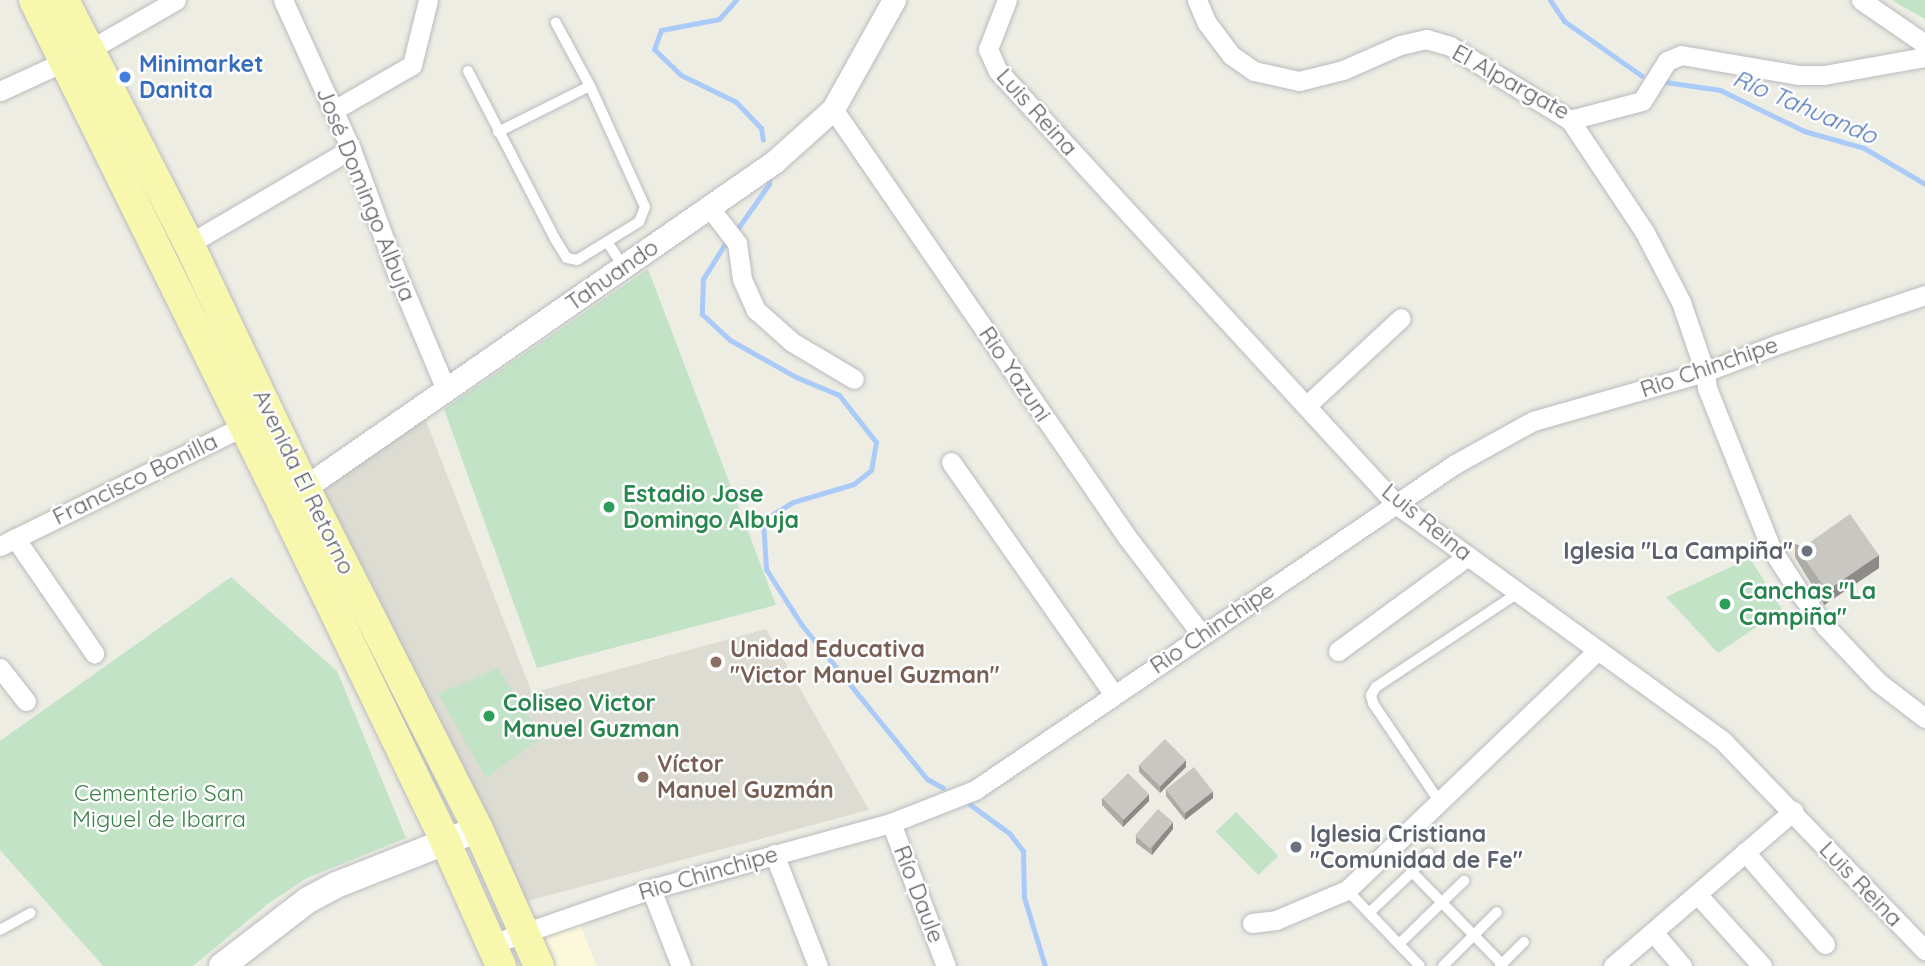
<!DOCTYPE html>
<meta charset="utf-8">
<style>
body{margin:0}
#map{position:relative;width:1925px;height:966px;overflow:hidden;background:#edede4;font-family:Quicksand,sans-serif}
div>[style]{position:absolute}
.commercial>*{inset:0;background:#fbf8dc}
.education>*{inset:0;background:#dddcd2}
.green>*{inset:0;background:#c3e3c7;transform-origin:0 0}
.stream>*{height:5px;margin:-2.5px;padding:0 2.5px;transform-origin:2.5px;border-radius:2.5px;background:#aacbf8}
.roads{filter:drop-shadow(0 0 2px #b9babf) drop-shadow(0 0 2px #b9babf)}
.service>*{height:10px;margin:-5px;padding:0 5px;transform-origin:5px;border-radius:5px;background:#fff}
.minor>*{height:19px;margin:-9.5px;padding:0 9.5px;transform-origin:9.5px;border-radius:9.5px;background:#fff}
.tertiary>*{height:23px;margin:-11.5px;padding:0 11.5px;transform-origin:11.5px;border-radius:11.5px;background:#fff}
.secondary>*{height:26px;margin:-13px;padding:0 13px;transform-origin:13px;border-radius:13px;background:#fff}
.primary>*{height:30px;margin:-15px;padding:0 15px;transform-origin:15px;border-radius:15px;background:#f8f7ae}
.wall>*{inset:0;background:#adaba6}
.shaded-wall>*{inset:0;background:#8d8b87}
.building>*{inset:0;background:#c9c7c1;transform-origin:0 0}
.dots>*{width:19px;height:19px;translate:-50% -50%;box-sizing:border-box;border:4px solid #fff;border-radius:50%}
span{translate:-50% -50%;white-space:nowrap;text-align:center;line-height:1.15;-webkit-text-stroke:5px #fff;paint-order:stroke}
.shop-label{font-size:23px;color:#366cbe;font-weight:700}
.left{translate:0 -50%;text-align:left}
.street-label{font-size:23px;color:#5c5e63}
.leisure-label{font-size:23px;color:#27864d;font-weight:700}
.worship-label{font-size:23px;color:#5b616d;font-weight:700}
.right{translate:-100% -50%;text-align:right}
.education-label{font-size:23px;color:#785e54;font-weight:700}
.park-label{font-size:23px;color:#3c8249}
.water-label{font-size:24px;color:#4e73b9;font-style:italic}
</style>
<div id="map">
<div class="commercial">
<i style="clip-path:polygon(578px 920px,597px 966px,551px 966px,539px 936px)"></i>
</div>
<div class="education">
<i style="clip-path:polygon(423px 413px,532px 693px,766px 629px,869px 810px,520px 903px,314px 484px)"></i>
</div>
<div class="green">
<i style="clip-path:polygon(1892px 0,1925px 0,1925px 19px,1895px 2px)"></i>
<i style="clip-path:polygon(648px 269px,776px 605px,537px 668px,444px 409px)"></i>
<i style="clip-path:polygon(1750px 558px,1782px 610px,1718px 653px,1666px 597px)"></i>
<i style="clip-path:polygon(231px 577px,337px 671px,406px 838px,307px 878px,269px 903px,193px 966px,103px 966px,0 850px,0 741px)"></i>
<i style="clip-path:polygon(498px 668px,542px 737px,486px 778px,438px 694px)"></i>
<i style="left:1236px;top:812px;width:61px;height:28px;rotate:46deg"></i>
</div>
<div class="stream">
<i style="left:736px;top:0;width:25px;rotate:132deg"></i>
<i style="left:719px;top:19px;width:59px;rotate:169.3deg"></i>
<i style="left:661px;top:30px;width:20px;rotate:110deg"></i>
<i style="left:654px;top:49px;width:37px;rotate:44deg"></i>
<i style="left:681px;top:75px;width:61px;rotate:26.1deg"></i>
<i style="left:736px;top:102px;width:36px;rotate:46deg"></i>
<i style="left:761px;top:128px;width:12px;rotate:81deg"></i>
<i style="left:1550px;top:0;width:25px;rotate:56deg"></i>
<i style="left:1564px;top:21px;width:95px;rotate:35.2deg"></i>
<i style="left:1665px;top:82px;width:56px;rotate:8.3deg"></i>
<i style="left:1720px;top:90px;width:93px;rotate:26deg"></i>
<i style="left:1804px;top:131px;width:62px;rotate:15.8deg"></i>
<i style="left:1864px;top:148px;width:71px;rotate:30.5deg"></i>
<i style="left:736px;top:231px;width:57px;rotate:-54.9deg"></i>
<i style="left:769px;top:184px;width:5px;rotate:-90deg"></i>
<i style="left:726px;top:242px;width:44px;rotate:121.9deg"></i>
<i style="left:703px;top:279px;width:35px;rotate:92deg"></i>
<i style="left:702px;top:314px;width:38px;rotate:43deg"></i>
<i style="left:730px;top:340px;width:76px;rotate:29.3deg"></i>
<i style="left:796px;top:377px;width:47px;rotate:22.7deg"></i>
<i style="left:839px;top:395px;width:60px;rotate:51.8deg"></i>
<i style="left:876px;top:442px;width:28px;rotate:100deg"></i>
<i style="left:871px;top:470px;width:22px;rotate:141deg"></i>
<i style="left:854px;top:484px;width:64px;rotate:163.6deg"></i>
<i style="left:793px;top:502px;width:35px;rotate:149deg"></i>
<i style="left:763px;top:520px;width:49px;rotate:86.5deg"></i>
<i style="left:766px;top:569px;width:65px;rotate:57.5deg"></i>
<i style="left:801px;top:624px;width:108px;rotate:51deg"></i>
<i style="left:869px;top:708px;width:92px;rotate:50.8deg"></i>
<i style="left:927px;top:779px;width:18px;rotate:29deg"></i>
<i style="left:968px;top:803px;width:51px;rotate:36.2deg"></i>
<i style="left:1009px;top:833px;width:23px;rotate:52deg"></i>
<i style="left:1023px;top:851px;width:46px;rotate:88.8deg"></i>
<i style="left:1024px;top:897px;width:72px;rotate:73.1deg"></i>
</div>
<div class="roads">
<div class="service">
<i style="left:468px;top:71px;width:189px;rotate:62.6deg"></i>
<i style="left:555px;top:239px;width:22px;rotate:58deg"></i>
<i style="left:567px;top:258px;width:10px;rotate:11deg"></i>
<i style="left:577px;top:260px;width:73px;rotate:-31.5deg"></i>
<i style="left:639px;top:222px;width:16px;rotate:-68deg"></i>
<i style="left:645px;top:207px;width:133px;rotate:-114.4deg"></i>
<i style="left:590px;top:86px;width:72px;rotate:-118.4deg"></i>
<i style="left:498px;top:132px;width:103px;rotate:-26.6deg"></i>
<i style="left:608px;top:243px;width:27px;rotate:57deg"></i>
<i style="left:1439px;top:801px;width:118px;rotate:-124deg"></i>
<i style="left:1373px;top:703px;width:8px;rotate:-104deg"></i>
<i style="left:1371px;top:695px;width:9px;rotate:-58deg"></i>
<i style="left:1376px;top:687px;width:170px;rotate:-33.5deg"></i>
<i style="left:1412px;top:872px;width:25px;rotate:-48deg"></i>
<i style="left:1347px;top:890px;width:105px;rotate:46.2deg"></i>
<i style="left:1369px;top:913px;width:59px;rotate:-43.6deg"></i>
<i style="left:1412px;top:872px;width:129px;rotate:45.6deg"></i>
<i style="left:1502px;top:964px;width:3px;rotate:135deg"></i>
<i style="left:0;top:930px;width:35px;rotate:-29deg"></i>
<i style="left:1399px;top:944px;width:91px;rotate:-44.1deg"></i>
<i style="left:1502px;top:964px;width:31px;rotate:-45deg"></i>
<i style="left:1443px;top:966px;width:76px;rotate:-45deg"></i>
</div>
<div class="minor">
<i style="left:283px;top:0;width:164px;rotate:65.5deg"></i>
<i style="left:351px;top:149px;width:125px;rotate:69.8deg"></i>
<i style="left:394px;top:266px;width:134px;rotate:67.2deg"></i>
<i style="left:1007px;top:0;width:53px;rotate:111.2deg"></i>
<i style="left:988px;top:49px;width:24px;rotate:66deg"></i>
<i style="left:998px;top:71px;width:588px;rotate:47.41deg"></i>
<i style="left:1396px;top:504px;width:404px;rotate:35.9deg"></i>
<i style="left:1723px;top:741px;width:291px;rotate:46deg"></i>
<i style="left:1197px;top:0;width:25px;rotate:67deg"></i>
<i style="left:1207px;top:23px;width:40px;rotate:53deg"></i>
<i style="left:1231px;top:55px;width:28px;rotate:35deg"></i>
<i style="left:1254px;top:71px;width:46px;rotate:12.5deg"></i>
<i style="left:1299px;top:81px;width:45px;rotate:-14deg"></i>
<i style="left:1343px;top:70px;width:62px;rotate:-23.7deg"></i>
<i style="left:1400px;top:45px;width:27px;rotate:-13deg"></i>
<i style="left:1426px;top:39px;width:25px;rotate:16deg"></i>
<i style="left:1450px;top:46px;width:141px;rotate:31.7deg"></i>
<i style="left:1570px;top:120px;width:74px;rotate:-14.8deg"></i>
<i style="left:1642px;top:101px;width:47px;rotate:-58deg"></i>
<i style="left:1667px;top:61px;width:15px;rotate:-23deg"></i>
<i style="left:1681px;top:55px;width:120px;rotate:9.6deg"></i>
<i style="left:1799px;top:75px;width:25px"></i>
<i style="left:1824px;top:75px;width:103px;rotate:-10.1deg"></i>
<i style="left:1861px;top:0;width:78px;rotate:34.5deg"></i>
<i style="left:0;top:91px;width:98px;rotate:-24.7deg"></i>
<i style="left:89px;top:50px;width:100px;rotate:-29.9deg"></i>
<i style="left:833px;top:109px;width:519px;rotate:55.51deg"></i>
<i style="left:1127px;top:537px;width:123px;rotate:52.6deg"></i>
<i style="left:334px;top:110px;width:90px;rotate:-30deg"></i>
<i style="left:412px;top:65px;width:67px;rotate:-76.2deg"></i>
<i style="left:1570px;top:120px;width:133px;rotate:56.3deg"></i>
<i style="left:1644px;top:231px;width:80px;rotate:62.5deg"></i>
<i style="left:1681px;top:302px;width:74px;rotate:71.1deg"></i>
<i style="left:1705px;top:372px;width:16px;rotate:83deg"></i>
<i style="left:1707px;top:388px;width:172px;rotate:68.2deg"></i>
<i style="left:1771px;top:548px;width:56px;rotate:57.4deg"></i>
<i style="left:1801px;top:595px;width:41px;rotate:52deg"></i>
<i style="left:1826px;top:627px;width:76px;rotate:46.6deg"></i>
<i style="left:1878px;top:682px;width:59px;rotate:37.5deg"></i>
<i style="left:709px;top:207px;width:46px;rotate:52.1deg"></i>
<i style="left:737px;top:243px;width:36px;rotate:82deg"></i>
<i style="left:742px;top:279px;width:34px;rotate:66deg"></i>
<i style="left:756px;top:310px;width:48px;rotate:41.6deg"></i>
<i style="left:792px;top:342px;width:72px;rotate:30.8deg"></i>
<i style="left:189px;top:244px;width:188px;rotate:-30.4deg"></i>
<i style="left:1306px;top:406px;width:129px;rotate:-42.8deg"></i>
<i style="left:951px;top:462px;width:284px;rotate:55deg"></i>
<i style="left:15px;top:538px;width:140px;rotate:55.5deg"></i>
<i style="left:0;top:546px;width:283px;rotate:-26.2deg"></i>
<i style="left:1338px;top:651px;width:161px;rotate:-36.2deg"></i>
<i style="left:0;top:668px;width:42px;rotate:51.8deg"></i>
<i style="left:891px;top:823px;width:153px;rotate:69deg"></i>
<i style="left:1745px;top:852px;width:122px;rotate:49deg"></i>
<i style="left:774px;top:854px;width:120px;rotate:68.6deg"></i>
<i style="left:651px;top:889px;width:83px;rotate:68.7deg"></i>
<i style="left:1697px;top:894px;width:97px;rotate:47.9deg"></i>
<i style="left:1252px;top:923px;width:24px;rotate:-7deg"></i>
<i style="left:1276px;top:920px;width:77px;rotate:-22.9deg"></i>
<i style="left:1347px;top:890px;width:347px;rotate:-43.7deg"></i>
<i style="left:1653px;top:932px;width:45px;rotate:49.5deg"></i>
<i style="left:492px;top:944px;width:168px;rotate:-19.1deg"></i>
<i style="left:651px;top:889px;width:249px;rotate:-15.4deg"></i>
<i style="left:891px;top:823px;width:90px;rotate:-21.4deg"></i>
<i style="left:975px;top:790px;width:580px;rotate:-34.18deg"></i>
<i style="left:1455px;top:464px;width:89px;rotate:-28.9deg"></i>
<i style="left:1533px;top:421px;width:179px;rotate:-15.9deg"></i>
<i style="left:1705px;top:372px;width:78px;rotate:-21deg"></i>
<i style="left:1778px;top:344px;width:155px;rotate:-18.4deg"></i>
<i style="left:1613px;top:966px;width:238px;rotate:-40.7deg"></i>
</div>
<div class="tertiary">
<i style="left:291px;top:497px;width:588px;rotate:-34.74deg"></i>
<i style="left:774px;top:162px;width:79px;rotate:-41.9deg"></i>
<i style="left:833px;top:109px;width:125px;rotate:-60.8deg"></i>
</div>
<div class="secondary">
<i style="left:222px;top:966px;width:108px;rotate:-37.5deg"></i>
<i style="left:308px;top:900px;width:32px;rotate:-28deg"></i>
<i style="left:336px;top:885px;width:153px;rotate:-21.5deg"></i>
</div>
<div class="primary">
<i style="left:34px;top:0;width:561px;rotate:63.75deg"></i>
<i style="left:282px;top:503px;width:377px;rotate:64.2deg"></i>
<i style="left:446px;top:843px;width:135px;rotate:65.9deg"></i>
<i style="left:64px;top:0;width:274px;rotate:62.9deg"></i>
<i style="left:189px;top:244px;width:270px;rotate:64.6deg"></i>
<i style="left:305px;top:488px;width:382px;rotate:63.1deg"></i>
<i style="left:478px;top:829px;width:150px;rotate:66deg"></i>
</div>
</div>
<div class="wall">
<i style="clip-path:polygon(1795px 544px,1879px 568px,1824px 605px,1795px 557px)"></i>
<i style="clip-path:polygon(1139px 765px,1186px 767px,1160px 793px,1139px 772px)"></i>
<i style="clip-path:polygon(1166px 789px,1213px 798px,1185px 820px,1166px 796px)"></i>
<i style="clip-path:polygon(1102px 798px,1149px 801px,1123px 827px,1102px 805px)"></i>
<i style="clip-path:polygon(1173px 829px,1152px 855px,1136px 843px,1136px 836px)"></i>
</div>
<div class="shaded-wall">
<i style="clip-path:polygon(1879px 555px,1879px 568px,1824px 605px,1824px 591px)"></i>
<i style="clip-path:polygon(1186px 760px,1186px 767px,1160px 793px,1160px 786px)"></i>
<i style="clip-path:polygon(1213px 791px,1213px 798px,1185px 820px,1185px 813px)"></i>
<i style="clip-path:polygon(1149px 794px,1149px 801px,1123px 827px,1123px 820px)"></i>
<i style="clip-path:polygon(1173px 822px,1173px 829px,1152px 855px,1152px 848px)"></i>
</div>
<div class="building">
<i style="left:1850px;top:514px;width:50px;height:63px;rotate:55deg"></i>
<i style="left:1165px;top:739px;width:30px;height:37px;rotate:45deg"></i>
<i style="left:1194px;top:767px;width:31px;height:36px;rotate:52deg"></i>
<i style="left:1128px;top:773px;width:30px;height:36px;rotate:45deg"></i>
<i style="left:1158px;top:809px;width:20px;height:35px;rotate:41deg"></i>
</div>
<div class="dots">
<i style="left:125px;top:77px;background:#3f7fe0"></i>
<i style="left:609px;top:507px;background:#2e9e5b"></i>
<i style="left:1807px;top:551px;background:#6b7280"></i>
<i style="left:1725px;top:604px;background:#2e9e5b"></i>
<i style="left:716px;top:662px;background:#8d6e63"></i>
<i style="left:489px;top:716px;background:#2e9e5b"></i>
<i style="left:643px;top:777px;background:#8d6e63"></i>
<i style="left:1296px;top:847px;background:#6b7280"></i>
</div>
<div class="shop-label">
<span class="left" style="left:139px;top:77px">Minimarket<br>Danita</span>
</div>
<div class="street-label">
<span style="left:1511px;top:82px;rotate:29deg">El Alpargate</span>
<span style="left:1037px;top:112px;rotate:48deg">Luis Reina</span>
<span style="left:366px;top:194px;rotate:68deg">José Domingo Albuja</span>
<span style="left:612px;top:275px;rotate:-35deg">Tahuando</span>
<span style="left:1709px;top:367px;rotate:-19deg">Rio Chinchipe</span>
<span style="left:1015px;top:374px;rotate:56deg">Rio Yazuni</span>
<span style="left:135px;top:479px;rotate:-26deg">Francisco Bonilla</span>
<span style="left:304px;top:482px;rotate:64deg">Avenida El Retorno</span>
<span style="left:1427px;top:522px;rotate:39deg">Luis Reina</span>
<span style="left:1212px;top:628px;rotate:-34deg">Rio Chinchipe</span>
<span style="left:708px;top:873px;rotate:-16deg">Rio Chinchipe</span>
<span style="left:1861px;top:884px;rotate:46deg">Luis Reina</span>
<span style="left:919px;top:894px;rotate:69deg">Río Daule</span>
</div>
<div class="leisure-label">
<span class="left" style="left:623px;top:507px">Estadio Jose<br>Domingo Albuja</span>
<span class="left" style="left:1739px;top:604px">Canchas "La<br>Campiña"</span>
<span class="left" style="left:503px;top:716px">Coliseo Victor<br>Manuel Guzman</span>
</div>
<div class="worship-label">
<span class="right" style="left:1793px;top:551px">Iglesia "La Campiña"</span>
<span class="left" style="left:1310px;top:847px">Iglesia Cristiana<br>"Comunidad de Fe"</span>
</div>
<div class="education-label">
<span class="left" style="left:730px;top:662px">Unidad Educativa<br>"Victor Manuel Guzman"</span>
<span class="left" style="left:657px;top:777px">Víctor<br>Manuel Guzmán</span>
</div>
<div class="park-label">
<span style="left:159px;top:806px">Cementerio San<br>Miguel de Ibarra</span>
</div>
<div class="water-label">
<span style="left:1805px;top:107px;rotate:23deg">Río Tahuando</span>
</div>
</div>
